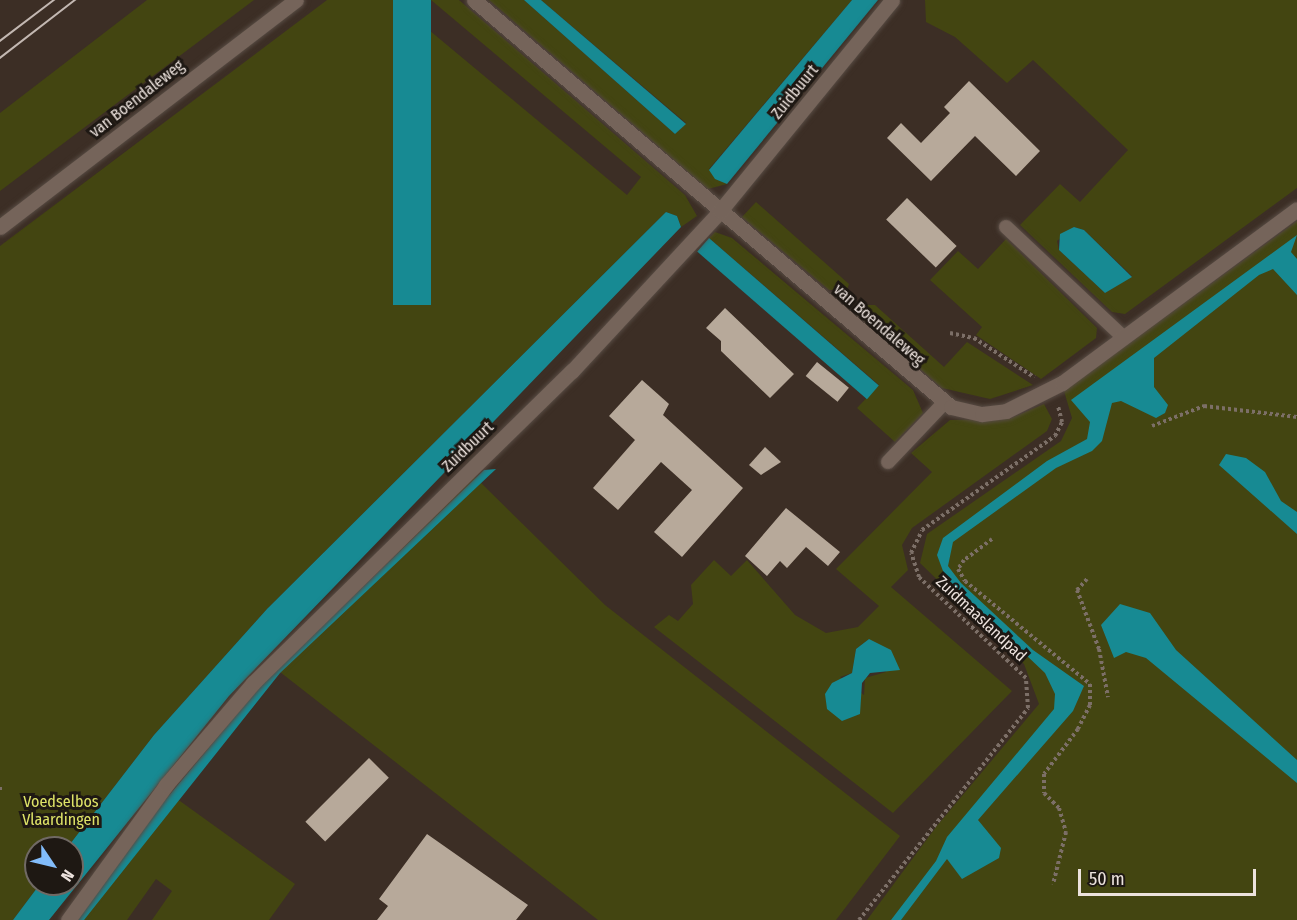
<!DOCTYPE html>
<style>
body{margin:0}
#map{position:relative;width:1297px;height:920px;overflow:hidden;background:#3c2e25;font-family:"Fira Sans Condensed",sans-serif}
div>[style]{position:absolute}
.green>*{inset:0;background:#434511}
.water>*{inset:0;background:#178a93;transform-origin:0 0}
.building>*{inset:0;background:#b7a99a;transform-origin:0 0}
.path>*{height:4px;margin-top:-2px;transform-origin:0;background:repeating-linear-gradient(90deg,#7c6f67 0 3px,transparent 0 6px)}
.roads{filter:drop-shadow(0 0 2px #574b43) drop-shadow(0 0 2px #574b43)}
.lane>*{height:14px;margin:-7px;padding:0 7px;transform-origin:7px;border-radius:7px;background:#75645a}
.street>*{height:15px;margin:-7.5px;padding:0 7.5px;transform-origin:7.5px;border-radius:7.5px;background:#75645a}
.tram>*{height:1.5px;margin:-0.75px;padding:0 0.75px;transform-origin:0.75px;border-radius:0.75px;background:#c3b8b2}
span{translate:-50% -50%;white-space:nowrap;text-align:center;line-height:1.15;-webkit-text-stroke:6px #1e1813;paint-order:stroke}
.street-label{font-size:16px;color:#ece2dd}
.park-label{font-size:16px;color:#dfe468}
.north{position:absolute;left:24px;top:836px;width:60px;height:60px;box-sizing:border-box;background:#1e1813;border:2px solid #706964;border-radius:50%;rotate:125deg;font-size:16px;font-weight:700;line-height:24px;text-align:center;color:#ece2dd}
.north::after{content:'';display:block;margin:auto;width:21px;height:27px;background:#82bcfa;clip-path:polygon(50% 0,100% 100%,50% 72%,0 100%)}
.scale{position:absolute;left:1078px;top:869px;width:178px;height:27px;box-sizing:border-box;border:3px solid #ece2dd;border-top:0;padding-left:8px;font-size:18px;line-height:21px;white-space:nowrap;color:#ece2dd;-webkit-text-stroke:4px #1e1813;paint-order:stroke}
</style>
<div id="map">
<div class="green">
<i style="clip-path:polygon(147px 0,254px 0,0 191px,0 113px)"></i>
<i style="clip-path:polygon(327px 0,393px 0,627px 195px,641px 177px,431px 0,459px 0,685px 195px,697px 216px,681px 227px,677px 216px,666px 212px,267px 609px,154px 735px,67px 848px,36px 848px,40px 884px,13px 920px,0 920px,0 246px)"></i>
<i style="clip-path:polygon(489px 0,524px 0,675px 134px,686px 123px,541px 0,852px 0,709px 169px,727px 184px,708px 189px)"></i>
<i style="clip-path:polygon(evenodd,925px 0,1297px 0,1297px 188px,1125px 314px,1112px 312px,1020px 225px,1060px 184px,1080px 202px,1128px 150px,1033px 60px,1007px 83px,955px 37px,926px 22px,925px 0,1074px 227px,1084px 230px,1132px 276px,1105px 293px,1059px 250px,1057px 241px,1074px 227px)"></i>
<i style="clip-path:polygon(756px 202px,849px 284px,847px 290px,829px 290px,742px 217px)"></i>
<i style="clip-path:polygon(1297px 221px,1297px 920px,867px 920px,936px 827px,1039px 704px,1024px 664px,920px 563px,927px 534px,1061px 441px,1072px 418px,1064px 391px)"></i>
<i style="clip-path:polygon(715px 232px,732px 238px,913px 390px,923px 413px,895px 442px,857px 408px,879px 385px,709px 238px)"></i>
<i style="clip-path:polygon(1006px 239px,1097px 328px,1096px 338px,1041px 379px,976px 335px,982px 327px,930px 280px,958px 251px,978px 269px)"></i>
<i style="clip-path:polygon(865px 305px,875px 305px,944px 367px,967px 342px,1033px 385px,990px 399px,942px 388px,864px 320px)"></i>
<i style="clip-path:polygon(evenodd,1044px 404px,1052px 419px,1047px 431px,912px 528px,902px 545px,908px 570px,891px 587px,1012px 691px,893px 813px,654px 627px,669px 615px,678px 621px,693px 604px,691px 585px,714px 560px,731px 576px,747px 560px,795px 615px,826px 633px,858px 627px,879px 606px,836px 569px,932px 472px,911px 453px,950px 420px,1009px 419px,1044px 404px,869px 639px,886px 672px,865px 678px,864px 695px,840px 677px,852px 673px,856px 649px,869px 639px)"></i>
<i style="clip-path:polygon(474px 476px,605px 605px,900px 836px,836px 920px,598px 920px,280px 672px)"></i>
<i style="clip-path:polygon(173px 796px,295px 884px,269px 920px,152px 920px,172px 891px,156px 879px,127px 920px,80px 920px)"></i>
</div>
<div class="water">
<i style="left:393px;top:0;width:38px;height:305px"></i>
<i style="clip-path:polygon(524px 0,541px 0,686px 124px,675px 134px)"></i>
<i style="clip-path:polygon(852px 0,878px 0,727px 184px,715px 179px,709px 170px)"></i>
<i style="clip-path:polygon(666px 212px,677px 216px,681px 227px,229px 696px,49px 920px,13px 920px,40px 884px,72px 884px,72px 848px,67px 848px,154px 735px,267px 609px)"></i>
<i style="clip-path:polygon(1074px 227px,1084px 230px,1132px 277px,1105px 293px,1059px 250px,1060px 234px)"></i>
<i style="clip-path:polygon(1297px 235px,1291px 252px,1297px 259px,1297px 295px,1273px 269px,1259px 275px,1154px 358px,1154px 387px,1168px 405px,1165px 413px,1156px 418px,1121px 401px,1112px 403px,1102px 441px,1092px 451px,1056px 468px,953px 542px,948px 566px,961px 583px,1033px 650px,1084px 686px,1073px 711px,978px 820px,1001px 848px,999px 858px,962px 879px,947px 859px,901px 920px,891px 920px,936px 861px,947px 837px,1054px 709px,1055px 694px,1045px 673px,946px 579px,937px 555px,943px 538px,1047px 461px,1087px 439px,1090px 422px,1071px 400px)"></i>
<i style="left:709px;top:238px;width:225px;height:18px;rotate:41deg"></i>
<i style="clip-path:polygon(1226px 454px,1246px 458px,1265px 472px,1281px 501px,1297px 512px,1297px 534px,1219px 465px)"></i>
<i style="clip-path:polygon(496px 469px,280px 673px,84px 920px,77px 920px,161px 805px,263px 683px,484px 470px)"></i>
<i style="clip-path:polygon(1120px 604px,1150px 613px,1176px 650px,1297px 760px,1297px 783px,1146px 658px,1126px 652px,1114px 658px,1101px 625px)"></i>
<i style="clip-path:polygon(869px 639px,891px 650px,900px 670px,870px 673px,862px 683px,860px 714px,842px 721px,827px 709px,825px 694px,832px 683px,852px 673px,856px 649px)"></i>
</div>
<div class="building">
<i style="clip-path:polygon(969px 81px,1040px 151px,1016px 176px,975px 136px,931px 181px,887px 138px,901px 123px,921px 143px,950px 113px,944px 107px)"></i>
<i style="left:907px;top:198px;width:69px;height:30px;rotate:44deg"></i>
<i style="clip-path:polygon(725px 308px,794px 374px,770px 398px,721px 351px,721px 341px,706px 328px)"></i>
<i style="left:817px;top:362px;width:41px;height:18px;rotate:39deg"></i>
<i style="clip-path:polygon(642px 380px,669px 404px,663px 415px,743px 488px,682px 557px,654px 532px,692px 490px,661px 462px,618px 510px,593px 488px,635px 440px,609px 416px)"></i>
<i style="clip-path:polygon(765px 447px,781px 462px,761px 475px,749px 465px)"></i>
<i style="clip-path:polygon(786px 508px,840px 552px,828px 566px,806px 547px,787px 568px,780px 561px,767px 576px,745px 556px)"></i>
<i style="left:369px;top:758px;width:28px;height:90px;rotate:45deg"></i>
<i style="clip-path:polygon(427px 834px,528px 905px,516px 920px,377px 920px,388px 906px,379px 899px)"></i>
</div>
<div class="path">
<i style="left:950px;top:333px;width:25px;rotate:12deg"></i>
<i style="left:974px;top:338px;width:72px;rotate:33deg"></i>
<i style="left:1152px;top:426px;width:56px;rotate:-21deg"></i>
<i style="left:1204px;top:406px;width:94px;rotate:6.7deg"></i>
<i style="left:992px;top:539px;width:35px;rotate:143deg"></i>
<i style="left:964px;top:560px;width:11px;rotate:124deg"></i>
<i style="left:958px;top:569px;width:14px;rotate:60deg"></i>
<i style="left:965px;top:581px;width:162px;rotate:39.5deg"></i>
<i style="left:1090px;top:684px;width:21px;rotate:90deg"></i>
<i style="left:1090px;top:705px;width:27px;rotate:117deg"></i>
<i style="left:1078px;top:729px;width:56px;rotate:127.1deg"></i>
<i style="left:1044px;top:774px;width:19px;rotate:90deg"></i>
<i style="left:1044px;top:793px;width:21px;rotate:45deg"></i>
<i style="left:1059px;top:808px;width:25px;rotate:74deg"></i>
<i style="left:1066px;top:832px;width:54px;rotate:104deg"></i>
<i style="left:1087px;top:579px;width:15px;rotate:132deg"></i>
<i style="left:1077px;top:590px;width:63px;rotate:69.6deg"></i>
<i style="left:1099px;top:649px;width:49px;rotate:79.4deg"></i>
<i style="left:0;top:787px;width:5px;rotate:90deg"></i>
<i style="left:859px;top:920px;width:271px;rotate:-51.4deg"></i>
<i style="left:1028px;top:708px;width:30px;rotate:-94deg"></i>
<i style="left:1026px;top:678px;width:147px;rotate:-136.7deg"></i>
<i style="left:919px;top:577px;width:25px;rotate:-108deg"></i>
<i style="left:911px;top:553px;width:25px;rotate:-64deg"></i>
<i style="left:922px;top:530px;width:163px;rotate:-35.3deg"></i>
<i style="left:1055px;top:436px;width:16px;rotate:-63deg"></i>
<i style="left:1062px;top:422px;width:16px;rotate:-104deg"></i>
</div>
<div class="roads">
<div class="lane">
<i style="left:1006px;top:227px;width:161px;rotate:43.2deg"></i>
<i style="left:888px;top:462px;width:83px;rotate:-46.5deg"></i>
</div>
<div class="street">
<i style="left:474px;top:0;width:627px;rotate:40.47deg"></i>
<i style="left:951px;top:407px;width:32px;rotate:13deg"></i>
<i style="left:982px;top:414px;width:24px;rotate:-7deg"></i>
<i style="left:1006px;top:411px;width:63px;rotate:-26.6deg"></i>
<i style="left:1062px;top:383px;width:292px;rotate:-36.5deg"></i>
<i style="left:0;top:227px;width:373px;rotate:-37.5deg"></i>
<i style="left:68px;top:920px;width:167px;rotate:-54deg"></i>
<i style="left:166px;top:785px;width:134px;rotate:-49.5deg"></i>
<i style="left:253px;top:683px;width:446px;rotate:-44.4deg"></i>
<i style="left:572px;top:371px;width:218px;rotate:-47.2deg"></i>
<i style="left:720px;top:211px;width:272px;rotate:-50.8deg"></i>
</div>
</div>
<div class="tram">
<i style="left:0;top:41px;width:68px;rotate:-37.2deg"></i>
<i style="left:0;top:58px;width:95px;rotate:-37.7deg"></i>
</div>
<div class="street-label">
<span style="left:795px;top:92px;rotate:-51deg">Zuidbuurt</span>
<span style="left:137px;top:99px;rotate:-38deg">van Boendaleweg</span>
<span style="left:879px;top:325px;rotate:41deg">van Boendaleweg</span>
<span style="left:468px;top:447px;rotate:-44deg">Zuidbuurt</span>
<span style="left:981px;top:619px;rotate:43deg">Zuidmaaslandpad</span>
</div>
<div class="park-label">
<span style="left:61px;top:811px">Voedselbos<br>Vlaardingen</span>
</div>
<div class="north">N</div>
<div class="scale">50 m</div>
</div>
